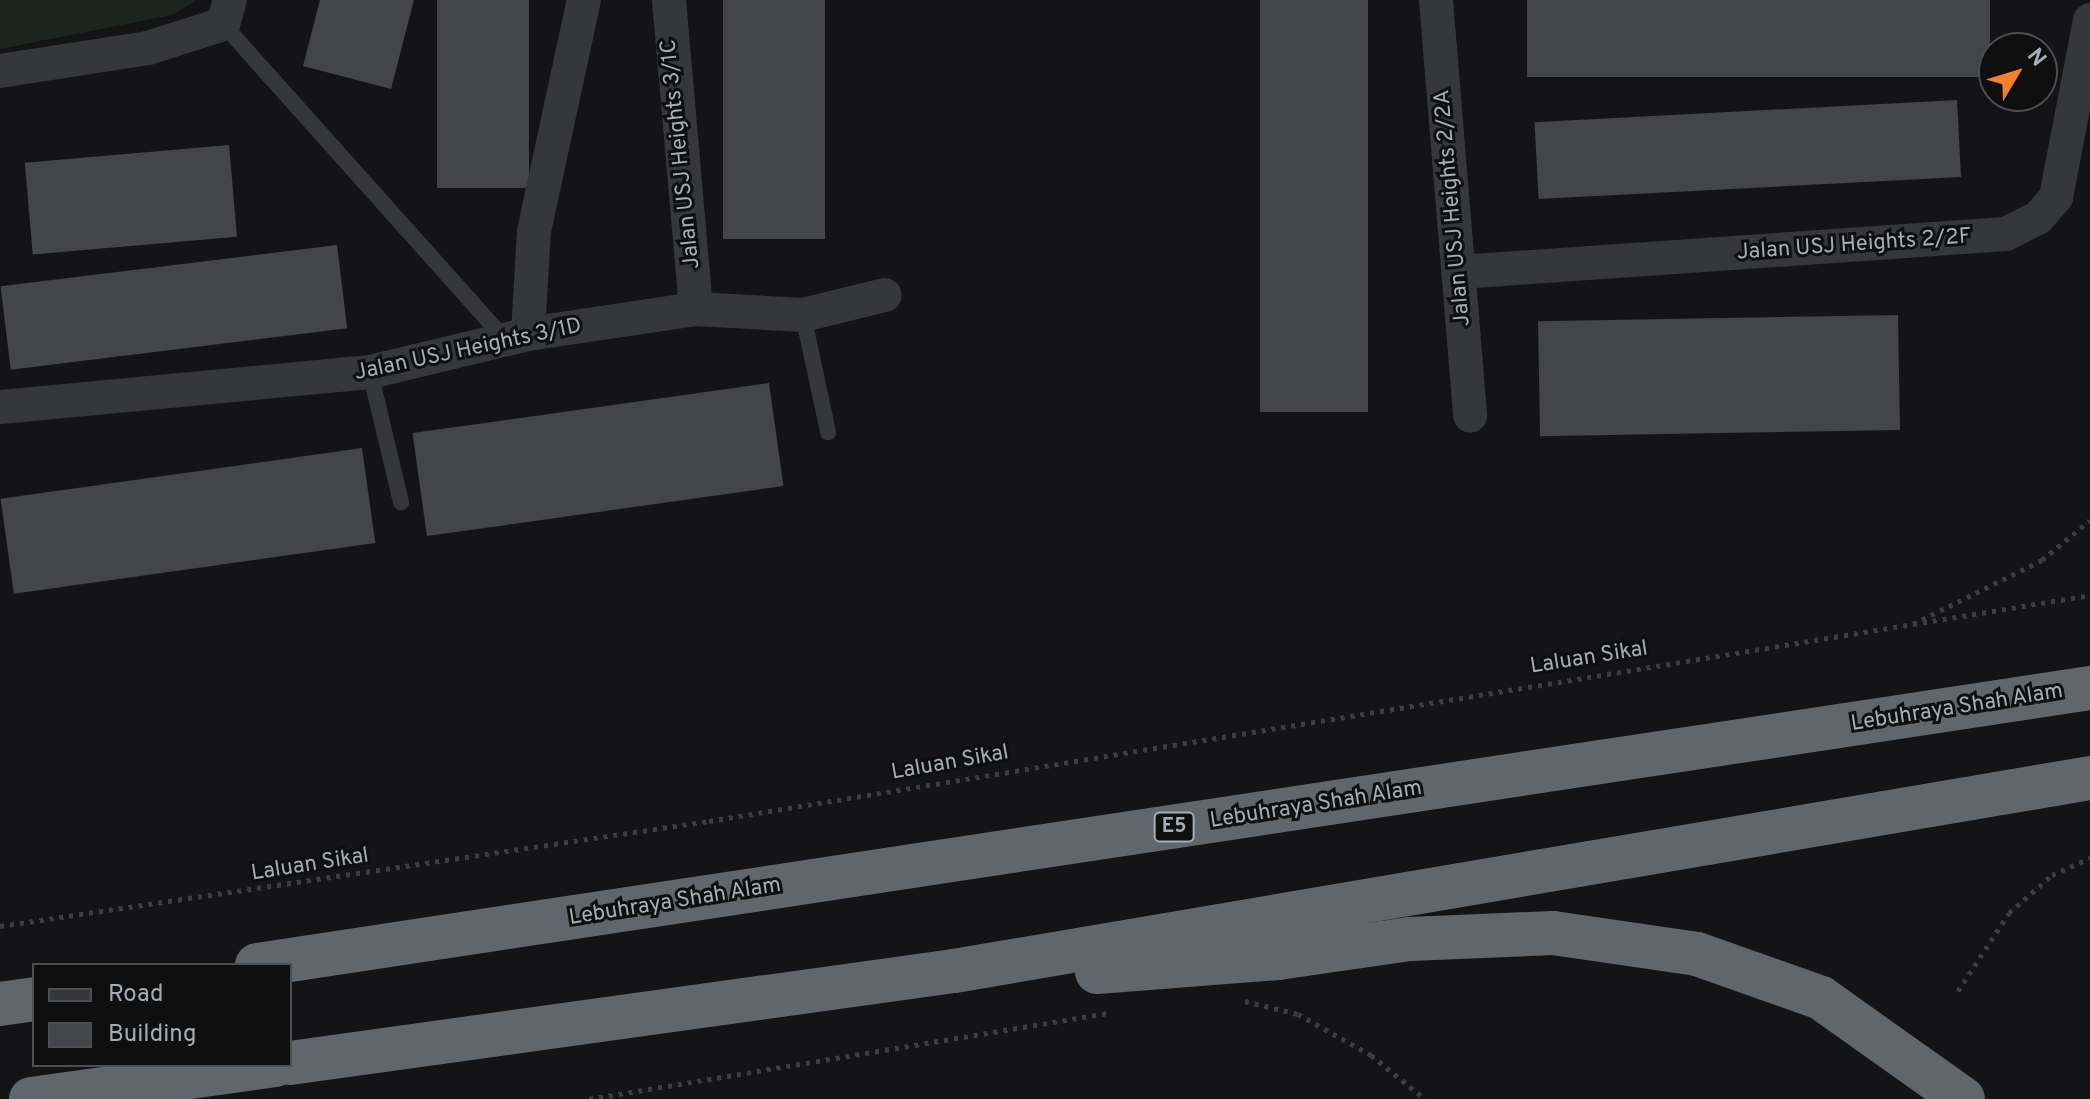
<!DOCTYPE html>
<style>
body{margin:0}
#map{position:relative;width:2090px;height:1099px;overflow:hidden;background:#141416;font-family:Overpass,sans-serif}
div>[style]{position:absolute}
.green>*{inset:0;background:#1e251e}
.building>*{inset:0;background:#434549;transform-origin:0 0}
.path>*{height:5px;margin-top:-2.5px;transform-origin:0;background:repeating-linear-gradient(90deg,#3b3e42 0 4px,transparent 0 10px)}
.service>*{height:16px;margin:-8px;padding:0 8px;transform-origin:8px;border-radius:8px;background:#35373b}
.minor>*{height:34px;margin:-17px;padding:0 17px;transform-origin:17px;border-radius:17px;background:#35373b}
.motorway>*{height:44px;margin:-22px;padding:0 22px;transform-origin:22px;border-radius:22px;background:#61666c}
span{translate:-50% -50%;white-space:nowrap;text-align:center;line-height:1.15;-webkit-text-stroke:6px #0f0f10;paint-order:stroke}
.shield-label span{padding:2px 6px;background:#0f0f10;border:2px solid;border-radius:6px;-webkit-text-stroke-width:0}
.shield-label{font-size:20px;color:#a5aeb6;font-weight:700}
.street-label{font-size:22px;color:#a5aeb6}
.legend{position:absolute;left:32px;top:963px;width:260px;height:104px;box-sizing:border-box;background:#0f0f10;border:2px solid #4b4f52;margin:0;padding:10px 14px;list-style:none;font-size:24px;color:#a5aeb6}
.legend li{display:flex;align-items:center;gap:16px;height:40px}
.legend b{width:40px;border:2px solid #4b4f52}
.north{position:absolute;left:1978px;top:32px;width:80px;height:80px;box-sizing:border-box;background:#0f0f10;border:2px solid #4b4f52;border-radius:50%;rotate:52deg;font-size:22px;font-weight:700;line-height:32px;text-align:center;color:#a5aeb6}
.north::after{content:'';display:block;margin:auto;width:28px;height:36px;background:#f5802c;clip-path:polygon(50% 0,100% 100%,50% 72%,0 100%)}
</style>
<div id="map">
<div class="green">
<i style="clip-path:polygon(0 0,196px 0,172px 15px,0 49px)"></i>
</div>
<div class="building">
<i style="clip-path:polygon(320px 0,414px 0,391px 89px,303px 66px)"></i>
<i style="left:437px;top:0;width:92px;height:188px"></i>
<i style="left:723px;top:0;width:102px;height:239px"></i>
<i style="left:1260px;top:0;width:108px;height:412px"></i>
<i style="left:1527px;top:0;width:463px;height:77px"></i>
<i style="left:1957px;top:100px;width:77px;height:423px;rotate:87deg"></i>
<i style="left:229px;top:145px;width:92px;height:205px;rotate:85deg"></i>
<i style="left:337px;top:245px;width:84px;height:339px;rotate:83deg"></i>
<i style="left:1898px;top:315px;width:115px;height:360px;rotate:89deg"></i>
<i style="left:769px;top:383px;width:104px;height:360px;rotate:82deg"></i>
<i style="left:362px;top:448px;width:96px;height:365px;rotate:82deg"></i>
</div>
<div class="path">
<i style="left:1913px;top:624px;width:144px;rotate:-26.4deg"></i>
<i style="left:2042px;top:560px;width:62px;rotate:-39.8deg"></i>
<i style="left:0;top:926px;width:717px;rotate:-8.42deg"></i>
<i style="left:709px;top:821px;width:1399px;rotate:-9.29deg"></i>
<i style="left:1958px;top:991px;width:93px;rotate:-56.8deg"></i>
<i style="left:2009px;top:913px;width:57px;rotate:-41.5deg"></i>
<i style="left:2052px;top:875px;width:42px;rotate:-24.1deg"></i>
<i style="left:1245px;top:1001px;width:55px;rotate:13.8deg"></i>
<i style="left:1298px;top:1014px;width:84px;rotate:29.3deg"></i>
<i style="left:1371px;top:1055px;width:70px;rotate:39.2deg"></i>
<i style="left:589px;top:1099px;width:526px;rotate:-9.41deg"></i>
</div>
<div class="service">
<i style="left:223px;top:24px;width:423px;rotate:48.2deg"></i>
<i style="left:803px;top:315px;width:120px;rotate:77.9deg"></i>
<i style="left:370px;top:372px;width:134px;rotate:76.6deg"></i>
</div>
<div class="minor">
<i style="left:669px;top:0;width:310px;rotate:85deg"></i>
<i style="left:1436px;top:0;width:417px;rotate:85.3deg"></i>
<i style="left:0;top:71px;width:150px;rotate:-8.8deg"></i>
<i style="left:148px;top:48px;width:79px;rotate:-17.7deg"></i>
<i style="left:223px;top:24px;width:25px;rotate:-74deg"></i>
<i style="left:1459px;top:272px;width:548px;rotate:-3.97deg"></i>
<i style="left:2006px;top:234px;width:36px;rotate:-27deg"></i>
<i style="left:2038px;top:218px;width:28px;rotate:-49deg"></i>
<i style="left:2056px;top:197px;width:180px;rotate:-79.1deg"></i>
<i style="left:528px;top:334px;width:103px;rotate:-86.7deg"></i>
<i style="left:534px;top:231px;width:236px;rotate:-77.8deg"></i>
<i style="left:0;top:407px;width:372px;rotate:-5.4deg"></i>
<i style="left:370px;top:372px;width:163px;rotate:-13.5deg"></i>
<i style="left:528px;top:334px;width:170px;rotate:-8.5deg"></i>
<i style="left:696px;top:309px;width:107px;rotate:3.2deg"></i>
<i style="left:803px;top:315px;width:84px;rotate:-13.7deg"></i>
</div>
<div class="motorway">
<i style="left:257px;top:965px;width:1854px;rotate:-8.59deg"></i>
<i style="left:1097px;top:972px;width:182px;rotate:-4.4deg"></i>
<i style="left:1278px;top:958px;width:133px;rotate:-8.2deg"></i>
<i style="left:1410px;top:939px;width:143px;rotate:-2.4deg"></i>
<i style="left:1553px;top:933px;width:146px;rotate:8.3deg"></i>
<i style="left:1697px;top:954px;width:132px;rotate:19.5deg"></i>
<i style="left:1821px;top:998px;width:174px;rotate:35.4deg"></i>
<i style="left:0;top:1004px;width:34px;rotate:-8deg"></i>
<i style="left:290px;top:1063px;width:670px;rotate:-7.89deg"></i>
<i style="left:954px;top:971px;width:1152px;rotate:-9.64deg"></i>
<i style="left:31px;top:1099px;width:247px;rotate:-7.9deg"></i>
</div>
<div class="shield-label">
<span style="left:1174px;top:827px">E5</span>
</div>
<div class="street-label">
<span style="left:681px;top:154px;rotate:-96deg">Jalan USJ Heights 3/1C</span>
<span style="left:1453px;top:208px;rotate:-95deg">Jalan USJ Heights 2/2A</span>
<span style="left:1854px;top:245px;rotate:-4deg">Jalan USJ Heights 2/2F</span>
<span style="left:468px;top:350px;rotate:-12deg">Jalan USJ Heights 3/1D</span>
<span style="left:1589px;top:658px;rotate:-9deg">Laluan Sikal</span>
<span style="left:1957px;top:708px;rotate:-9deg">Lebuhraya Shah Alam</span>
<span style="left:950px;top:763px;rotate:-10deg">Laluan Sikal</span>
<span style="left:1316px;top:805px;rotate:-9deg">Lebuhraya Shah Alam</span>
<span style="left:310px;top:865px;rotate:-9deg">Laluan Sikal</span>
<span style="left:675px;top:902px;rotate:-9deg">Lebuhraya Shah Alam</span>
</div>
<ul class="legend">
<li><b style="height:10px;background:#35373b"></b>Road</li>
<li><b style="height:22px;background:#434549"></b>Building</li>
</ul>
<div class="north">N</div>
</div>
